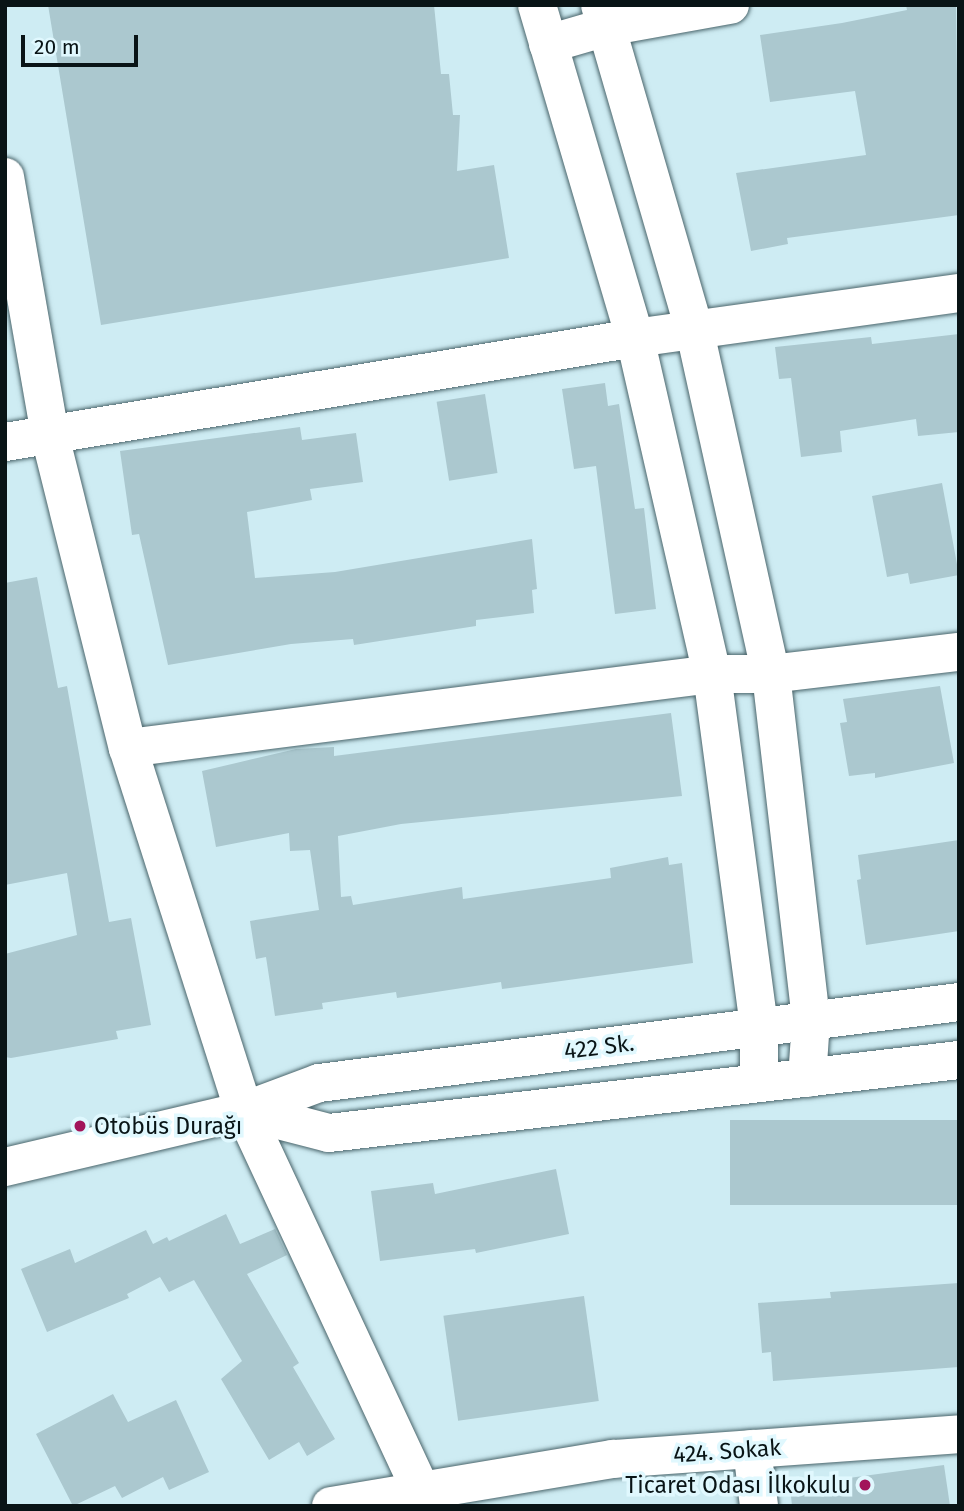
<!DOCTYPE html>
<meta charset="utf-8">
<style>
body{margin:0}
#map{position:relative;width:964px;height:1511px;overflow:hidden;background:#ceecf3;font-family:"Fira Sans",sans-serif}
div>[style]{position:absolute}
.building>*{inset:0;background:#abc8cf;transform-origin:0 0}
.roads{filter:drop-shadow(0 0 2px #4a656b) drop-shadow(0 0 2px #4a656b)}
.minor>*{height:38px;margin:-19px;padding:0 19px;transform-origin:19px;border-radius:19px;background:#fff}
.dots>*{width:19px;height:19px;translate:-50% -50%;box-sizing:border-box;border:4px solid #e0f8fe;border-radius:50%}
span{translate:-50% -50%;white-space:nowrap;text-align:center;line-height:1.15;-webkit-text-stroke:7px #e0f8fe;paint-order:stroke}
.street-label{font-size:23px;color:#091416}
.poi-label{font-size:23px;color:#091416}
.left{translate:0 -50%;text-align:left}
.right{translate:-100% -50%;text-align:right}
.frame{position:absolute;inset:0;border:7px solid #091416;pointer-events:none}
.scale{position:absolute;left:21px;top:35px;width:117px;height:32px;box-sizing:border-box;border:4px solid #091416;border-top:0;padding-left:9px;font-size:21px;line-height:24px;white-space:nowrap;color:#091416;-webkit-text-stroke:5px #e0f8fe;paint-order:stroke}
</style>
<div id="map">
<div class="building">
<i style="clip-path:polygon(48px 5px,434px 5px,441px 74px,449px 74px,453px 115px,460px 115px,457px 171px,494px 165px,509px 258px,101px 325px)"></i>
<i style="clip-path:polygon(906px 5px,956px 5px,959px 215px,787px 238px,788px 244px,751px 251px,736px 173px,866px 155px,855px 91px,770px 102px,760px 35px,842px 23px,907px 10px)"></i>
<i style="clip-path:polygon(959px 334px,959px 432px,918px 436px,916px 419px,840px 431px,842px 452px,801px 457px,791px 378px,779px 379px,775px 347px,871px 337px,872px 344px)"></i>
<i style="clip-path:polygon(605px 383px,608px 406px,619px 404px,635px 509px,644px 508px,656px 609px,615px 614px,596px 466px,574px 469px,562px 389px)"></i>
<i style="left:485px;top:394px;width:80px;height:49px;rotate:81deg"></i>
<i style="clip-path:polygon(300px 427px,302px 440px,356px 433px,363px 482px,310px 489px,312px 500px,247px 512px,255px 578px,335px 572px,532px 539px,537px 589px,532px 590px,534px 613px,476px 620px,476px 626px,354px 645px,353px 639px,291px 644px,168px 665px,139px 534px,132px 535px,120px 451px)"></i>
<i style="clip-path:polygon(942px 483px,959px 575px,910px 584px,908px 573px,887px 577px,872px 496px)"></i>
<i style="clip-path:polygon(37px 577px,58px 688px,67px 686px,109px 922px,131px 918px,151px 1025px,116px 1031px,118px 1039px,11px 1058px,5px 1057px,5px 954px,77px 935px,67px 873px,5px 885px,5px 583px)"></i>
<i style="clip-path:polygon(940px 686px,954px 763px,875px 778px,875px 773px,849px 776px,840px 723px,847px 722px,843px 699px)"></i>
<i style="clip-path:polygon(671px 713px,682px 796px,401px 824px,338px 836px,341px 897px,351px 896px,353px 905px,462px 887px,463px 899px,611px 878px,610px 868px,668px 857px,669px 865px,682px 863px,693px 963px,502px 989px,501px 982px,397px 998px,396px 992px,322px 1003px,323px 1009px,275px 1016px,266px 957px,256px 959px,250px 921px,319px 910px,310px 850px,290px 851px,289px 833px,216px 847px,202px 771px,296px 749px,334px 747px,334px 756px)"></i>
<i style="clip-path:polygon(959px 840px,959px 931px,866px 945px,857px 880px,861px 879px,858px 855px)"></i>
<i style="left:959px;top:1120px;width:85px;height:229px;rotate:90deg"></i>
<i style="clip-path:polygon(556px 1169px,569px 1234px,476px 1253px,475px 1249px,380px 1261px,371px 1191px,433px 1183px,435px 1194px)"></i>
<i style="clip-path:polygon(226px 1214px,240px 1244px,275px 1229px,287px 1255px,247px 1274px,299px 1363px,293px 1367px,335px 1439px,307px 1456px,299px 1442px,269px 1460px,221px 1379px,242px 1361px,194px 1280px,169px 1292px,160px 1277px,127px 1294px,129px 1298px,47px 1332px,21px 1269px,70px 1249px,75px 1263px,146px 1230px,153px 1244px,167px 1237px,169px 1241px)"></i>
<i style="clip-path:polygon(959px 1283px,959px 1367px,773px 1381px,771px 1352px,762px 1353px,758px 1303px,831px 1298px,830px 1292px)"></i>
<i style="left:584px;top:1296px;width:106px;height:142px;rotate:82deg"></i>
<i style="clip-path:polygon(113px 1394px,128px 1422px,176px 1400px,209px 1472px,169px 1490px,163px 1477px,122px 1498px,115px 1486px,73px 1506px,36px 1434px)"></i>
<i style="clip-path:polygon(944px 1465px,950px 1506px,792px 1506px,790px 1486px)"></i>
</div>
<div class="roads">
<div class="minor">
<i style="left:537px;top:5px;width:347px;rotate:73.6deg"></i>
<i style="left:635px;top:338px;width:345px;rotate:77.1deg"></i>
<i style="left:712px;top:674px;width:356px;rotate:82.4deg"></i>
<i style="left:759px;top:1027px;width:56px;rotate:90deg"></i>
<i style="left:600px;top:5px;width:341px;rotate:73.8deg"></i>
<i style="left:695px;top:332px;width:350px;rotate:77.5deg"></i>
<i style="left:771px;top:674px;width:349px;rotate:83.4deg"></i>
<i style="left:811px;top:1021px;width:57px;rotate:94deg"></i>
<i style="left:548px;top:44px;width:60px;rotate:-16.3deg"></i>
<i style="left:606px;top:27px;width:126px;rotate:-10.1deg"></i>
<i style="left:5px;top:177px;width:263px;rotate:80.1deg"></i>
<i style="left:50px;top:436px;width:322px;rotate:76deg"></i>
<i style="left:128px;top:748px;width:381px;rotate:72.3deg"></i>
<i style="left:244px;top:1111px;width:436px;rotate:65deg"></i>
<i style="left:5px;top:442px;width:639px;rotate:-9.37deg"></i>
<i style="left:635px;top:338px;width:327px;rotate:-7.9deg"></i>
<i style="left:128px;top:748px;width:589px;rotate:-7.22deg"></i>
<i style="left:712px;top:674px;width:59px"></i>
<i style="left:771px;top:674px;width:189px;rotate:-6.7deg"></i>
<i style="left:244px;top:1111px;width:88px;rotate:14.5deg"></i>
<i style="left:329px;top:1133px;width:634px;rotate:-6.61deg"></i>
<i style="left:5px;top:1167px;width:245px;rotate:-13.2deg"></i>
<i style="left:244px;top:1111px;width:80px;rotate:-20.5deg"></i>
<i style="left:319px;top:1083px;width:645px;rotate:-7.21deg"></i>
<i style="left:752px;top:1449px;width:57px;rotate:83deg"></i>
<i style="left:331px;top:1506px;width:286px;rotate:-9.5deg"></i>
<i style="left:613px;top:1459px;width:347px;rotate:-4.1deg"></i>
</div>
</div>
<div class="dots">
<i style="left:80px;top:1126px;background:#a2145a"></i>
<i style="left:865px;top:1485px;background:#a2145a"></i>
</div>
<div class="street-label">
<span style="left:599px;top:1047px;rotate:-7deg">422 Sk.</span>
<span style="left:727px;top:1451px;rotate:-4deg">424. Sokak</span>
</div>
<div class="poi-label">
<span class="left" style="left:94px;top:1126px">Otobüs Durağı</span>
<span class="right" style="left:851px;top:1485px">Ticaret Odası İlkokulu</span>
</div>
<div class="frame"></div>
<div class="scale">20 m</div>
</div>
